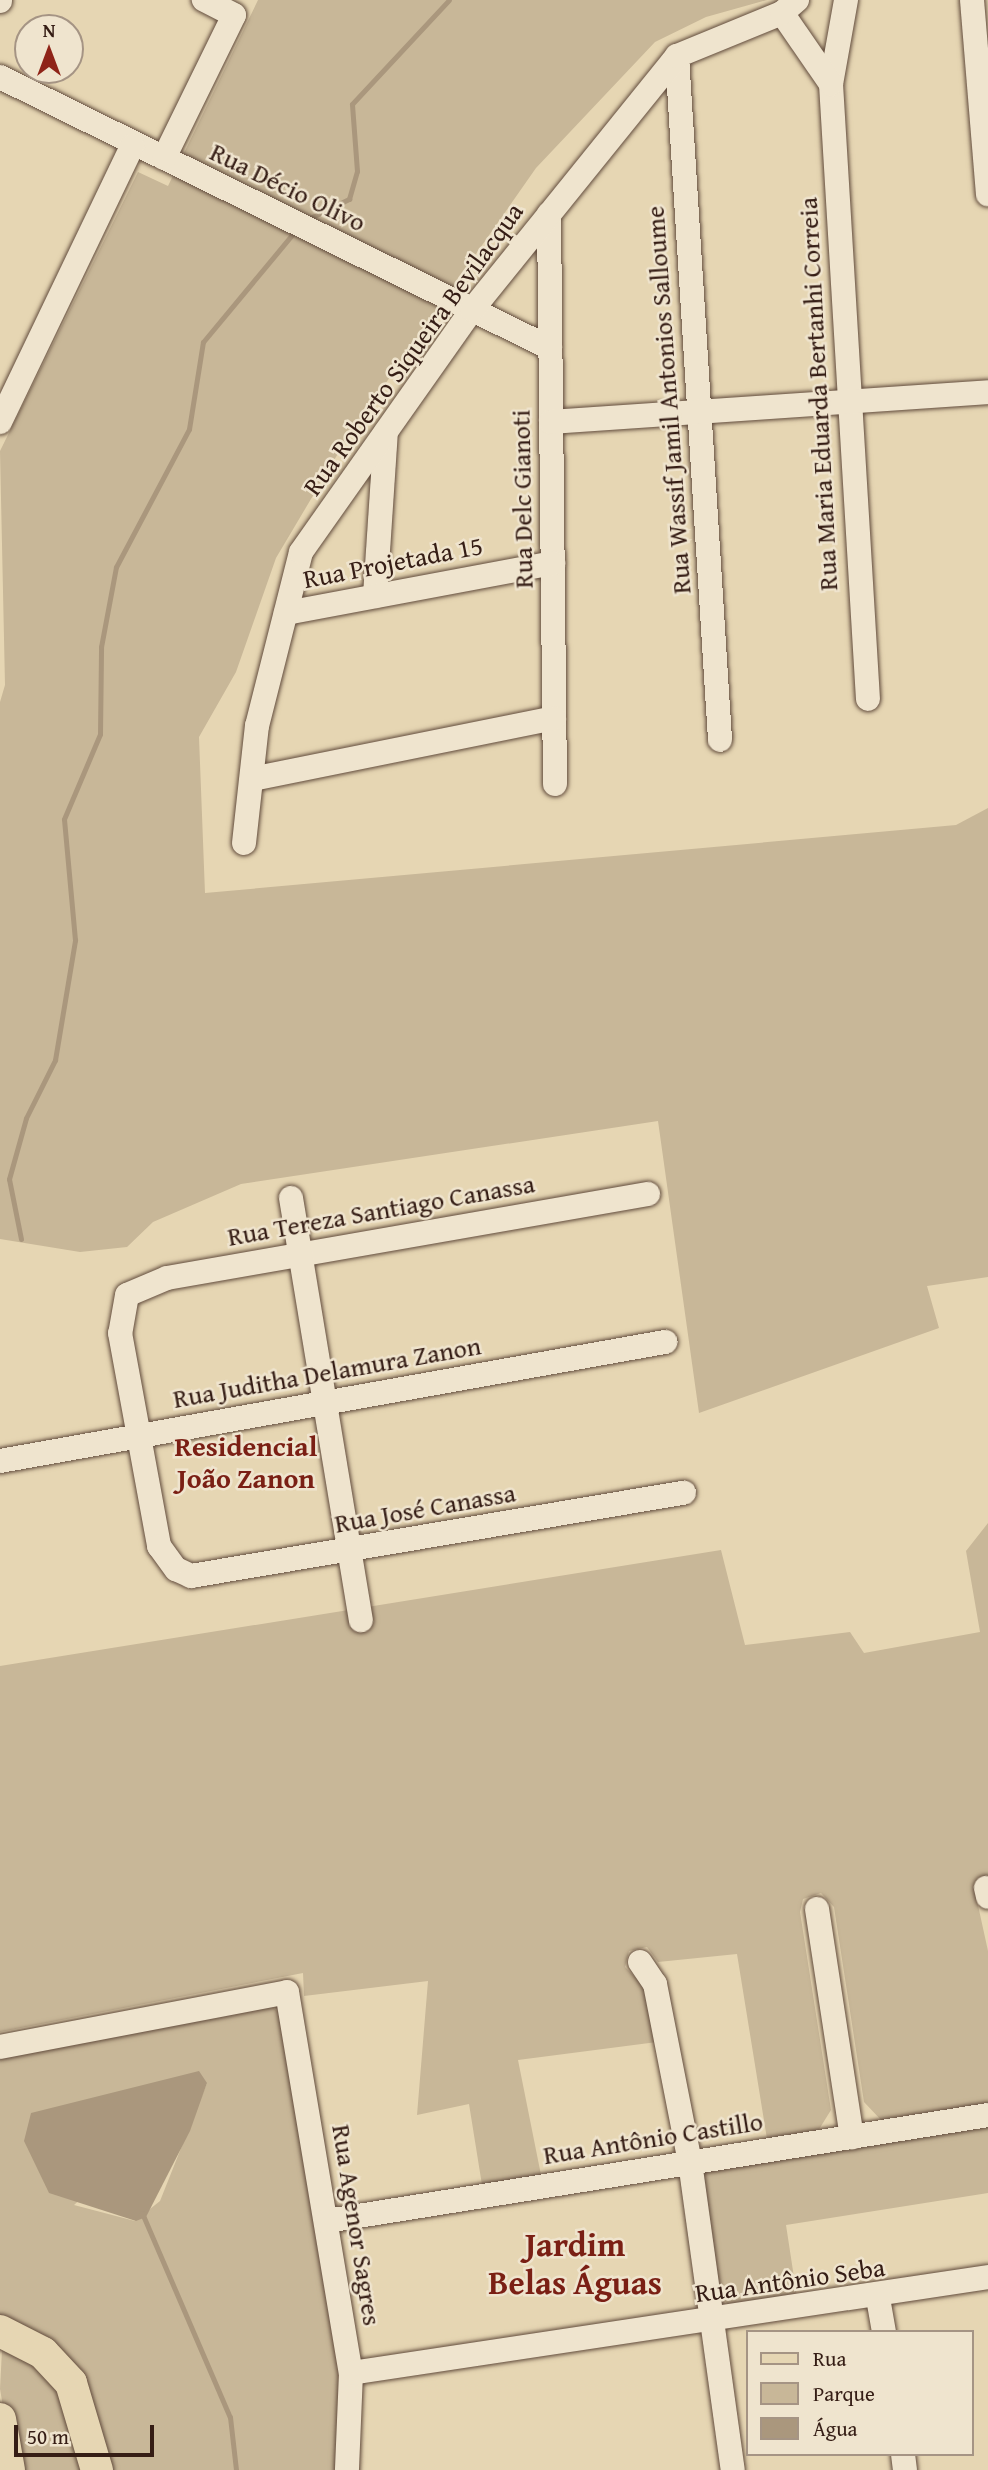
<!DOCTYPE html>
<meta charset="utf-8">
<style>
body{margin:0}
#map{position:relative;width:988px;height:2470px;overflow:hidden;background:#e6d6b3;font-family:"Gentium Book Plus",serif}
div>[style]{position:absolute}
.green>*{inset:0;background:#c8b798}
.water>*{inset:0;background:#aa977d}
.stream>*{height:5px;margin:-2.5px;padding:0 2.5px;transform-origin:2.5px;border-radius:2.5px;background:#aa977d}
.roads{filter:drop-shadow(0 0 2px #614b3c) drop-shadow(0 0 2px #614b3c)}
.minor>*{height:24px;margin:-12px;padding:0 12px;transform-origin:12px;border-radius:12px;background:#efe4ce}
.major>*{height:32px;margin:-16px;padding:0 16px;transform-origin:16px;border-radius:16px;background:#e6d6b3}
span{translate:-50% -50%;white-space:nowrap;text-align:center;line-height:1.15;-webkit-text-stroke:5px #efe4ce;paint-order:stroke}
.street-label{font-size:26px;color:#351d15}
.neighbourhood-label{font-size:28px;color:#7a1f14;font-weight:700}
.district-label{font-size:33px;color:#7a1f14;font-weight:700}
.legend{position:absolute;left:746px;top:2330px;width:228px;height:126px;box-sizing:border-box;background:#efe4ce;border:2px solid #a59484;margin:0;padding:9px 12px;list-style:none;font-size:21px;color:#351d15}
.legend li{display:flex;align-items:center;gap:14px;height:35px}
.legend b{width:35px;border:2px solid #a59484}
.north{position:absolute;left:14px;top:14px;width:70px;height:70px;box-sizing:border-box;background:#efe4ce;border:2px solid #a59484;border-radius:50%;rotate:0deg;font-size:19px;font-weight:700;line-height:28px;text-align:center;color:#351d15}
.north::after{content:'';display:block;margin:auto;width:24px;height:32px;background:#8f2418;clip-path:polygon(50% 0,100% 100%,50% 72%,0 100%)}
.scale{position:absolute;left:14px;top:2425px;width:140px;height:32px;box-sizing:border-box;border:4px solid #351d15;border-top:0;padding-left:9px;font-size:21px;line-height:24px;white-space:nowrap;color:#351d15;-webkit-text-stroke:5px #efe4ce;paint-order:stroke}
</style>
<div id="map">
<div class="green">
<i style="clip-path:polygon(258px 0,767px 0,706px 17px,655px 42px,536px 168px,346px 440px,276px 558px,236px 672px,199px 737px,205px 893px,956px 825px,988px 808px,988px 1277px,927px 1286px,939px 1328px,699px 1413px,658px 1121px,241px 1184px,153px 1222px,127px 1247px,80px 1252px,0 1239px,0 702px,5px 685px,0 451px,138px 172px,168px 186px)"></i>
<i style="clip-path:polygon(988px 1523px,988px 1876px,974px 1887px,988px 1951px,988px 2103px,882px 2121px,864px 2102px,834px 1907px,821px 1893px,803px 1899px,800px 1912px,831px 2110px,818px 2131px,767px 2139px,737px 1954px,658px 1962px,647px 1947px,629px 1951px,625px 1967px,647px 1989px,657px 2042px,518px 2060px,541px 2175px,482px 2185px,469px 2104px,417px 2115px,428px 1981px,304px 1996px,303px 1973px,0 2032px,0 1666px,721px 1550px,745px 1645px,850px 1632px,864px 1653px,980px 1632px,966px 1551px)"></i>
<i style="clip-path:polygon(evenodd,271px 2006px,282px 2015px,340px 2374px,335px 2470px,109px 2470px,81px 2378px,0 2326px,0 2052px,271px 2006px,207px 2083px,160px 2201px,135px 2221px,74px 2205px,207px 2083px)"></i>
<i style="clip-path:polygon(988px 2123px,988px 2193px,786px 2225px,797px 2297px,730px 2306px,719px 2296px,702px 2180px,708px 2167px)"></i>
<i style="clip-path:polygon(2px 2350px,37px 2362px,61px 2388px,86px 2470px,14px 2470px,0 2389px)"></i>
</div>
<div class="water">
<i style="clip-path:polygon(199px 2071px,207px 2083px,190px 2131px,146px 2217px,136px 2221px,49px 2193px,24px 2141px,31px 2113px)"></i>
</div>
<div class="stream">
<i style="left:308px;top:219px;width:46px;rotate:-26deg"></i>
<i style="left:349px;top:199px;width:29px;rotate:-74deg"></i>
<i style="left:357px;top:171px;width:67px;rotate:-94.3deg"></i>
<i style="left:352px;top:104px;width:142px;rotate:-47deg"></i>
<i style="left:21px;top:1239px;width:61px;rotate:-101.3deg"></i>
<i style="left:9px;top:1179px;width:63px;rotate:-74.4deg"></i>
<i style="left:26px;top:1118px;width:65px;rotate:-63.4deg"></i>
<i style="left:55px;top:1060px;width:122px;rotate:-80.5deg"></i>
<i style="left:75px;top:940px;width:121px;rotate:-95.2deg"></i>
<i style="left:64px;top:819px;width:92px;rotate:-67deg"></i>
<i style="left:100px;top:734px;width:87px;rotate:-89.3deg"></i>
<i style="left:101px;top:647px;width:81px;rotate:-79.4deg"></i>
<i style="left:116px;top:567px;width:156px;rotate:-62.1deg"></i>
<i style="left:189px;top:429px;width:88px;rotate:-80.9deg"></i>
<i style="left:203px;top:342px;width:144px;rotate:-50.3deg"></i>
<i style="left:142px;top:2213px;width:222px;rotate:66.7deg"></i>
<i style="left:230px;top:2417px;width:53px;rotate:83.5deg"></i>
</div>
<div class="roads">
<div class="minor">
<i style="left:846px;top:0;width:85px;rotate:100.1deg"></i>
<i style="left:831px;top:84px;width:616px;rotate:86.56deg"></i>
<i style="left:972px;top:0;width:195px;rotate:85.3deg"></i>
<i style="left:0;top:1px;width:1px;rotate:-90deg"></i>
<i style="left:782px;top:13px;width:86px;rotate:55.4deg"></i>
<i style="left:677px;top:56px;width:685px;rotate:86.4deg"></i>
<i style="left:0;top:77px;width:613px;rotate:26.23deg"></i>
<i style="left:164px;top:158px;width:159px;rotate:-63.9deg"></i>
<i style="left:234px;top:15px;width:34px;rotate:-153deg"></i>
<i style="left:549px;top:214px;width:570px;rotate:89.4deg"></i>
<i style="left:0;top:422px;width:306px;rotate:-64.4deg"></i>
<i style="left:551px;top:422px;width:438px;rotate:-3.9deg"></i>
<i style="left:375px;top:596px;width:164px;rotate:-86.2deg"></i>
<i style="left:286px;top:613px;width:272px;rotate:-10.6deg"></i>
<i style="left:252px;top:779px;width:308px;rotate:-11.4deg"></i>
<i style="left:244px;top:843px;width:118px;rotate:-83.7deg"></i>
<i style="left:257px;top:726px;width:179px;rotate:-75.8deg"></i>
<i style="left:301px;top:552px;width:296px;rotate:-54.8deg"></i>
<i style="left:472px;top:310px;width:326px;rotate:-51.1deg"></i>
<i style="left:677px;top:56px;width:113px;rotate:-22.3deg"></i>
<i style="left:782px;top:13px;width:20px;rotate:-41deg"></i>
<i style="left:648px;top:1194px;width:488px;rotate:170.1deg"></i>
<i style="left:167px;top:1278px;width:43px;rotate:157deg"></i>
<i style="left:127px;top:1295px;width:39px;rotate:100deg"></i>
<i style="left:120px;top:1333px;width:217px;rotate:79.6deg"></i>
<i style="left:159px;top:1546px;width:29px;rotate:54deg"></i>
<i style="left:176px;top:1569px;width:17px;rotate:25deg"></i>
<i style="left:191px;top:1576px;width:500px;rotate:-9.6deg"></i>
<i style="left:291px;top:1198px;width:428px;rotate:80.6deg"></i>
<i style="left:0;top:1461px;width:676px;rotate:-10.15deg"></i>
<i style="left:986px;top:1888px;width:9px;rotate:77deg"></i>
<i style="left:817px;top:1909px;width:231px;rotate:81.3deg"></i>
<i style="left:640px;top:1962px;width:27px;rotate:56deg"></i>
<i style="left:655px;top:1984px;width:181px;rotate:78.9deg"></i>
<i style="left:690px;top:2162px;width:311px;rotate:82.1deg"></i>
<i style="left:0;top:2047px;width:292px;rotate:-10.8deg"></i>
<i style="left:287px;top:1992px;width:386px;rotate:80.5deg"></i>
<i style="left:351px;top:2373px;width:97px;rotate:92.4deg"></i>
<i style="left:327px;top:2221px;width:669px;rotate:-9.11deg"></i>
<i style="left:878px;top:2298px;width:35px;rotate:80deg"></i>
<i style="left:351px;top:2373px;width:644px;rotate:-8.57deg"></i>
<i style="left:903px;top:2454px;width:16px;rotate:83deg"></i>
</div>
<div class="major">
<i style="left:0;top:2331px;width:48px;rotate:27.1deg"></i>
<i style="left:43px;top:2353px;width:41px;rotate:47deg"></i>
<i style="left:71px;top:2383px;width:91px;rotate:73.4deg"></i>
<i style="left:0;top:2419px;width:52px;rotate:80deg"></i>
</div>
</div>
<div class="street-label">
<span style="left:288px;top:187px;rotate:26deg">Rua Décio Olivo</span>
<span style="left:413px;top:349px;rotate:-54deg">Rua Roberto Siqueira Bevilacqua</span>
<span style="left:818px;top:394px;rotate:-93deg">Rua Maria Eduarda Bertanhi Correia</span>
<span style="left:668px;top:400px;rotate:-94deg">Rua Wassif Jamil Antonios Salloume</span>
<span style="left:522px;top:499px;rotate:-91deg">Rua Delc Gianoti</span>
<span style="left:393px;top:562px;rotate:-11deg">Rua Projetada 15</span>
<span style="left:381px;top:1210px;rotate:-10deg">Rua Tereza Santiago Canassa</span>
<span style="left:327px;top:1372px;rotate:-10deg">Rua Juditha Delamura Zanon</span>
<span style="left:425px;top:1508px;rotate:-10deg">Rua José Canassa</span>
<span style="left:653px;top:2138px;rotate:-9deg">Rua Antônio Castillo</span>
<span style="left:357px;top:2225px;rotate:81deg">Rua Agenor Sagres</span>
<span style="left:790px;top:2280px;rotate:-8deg">Rua Antônio Seba</span>
</div>
<div class="neighbourhood-label">
<span style="left:246px;top:1462px">Residencial<br>João Zanon</span>
</div>
<div class="district-label">
<span style="left:575px;top:2264px">Jardim<br>Belas Águas</span>
</div>
<ul class="legend">
<li><b style="height:9px;background:#e6d6b3"></b>Rua</li>
<li><b style="height:19px;background:#c8b798"></b>Parque</li>
<li><b style="height:19px;background:#aa977d"></b>Água</li>
</ul>
<div class="north">N</div>
<div class="scale">50 m</div>
</div>
